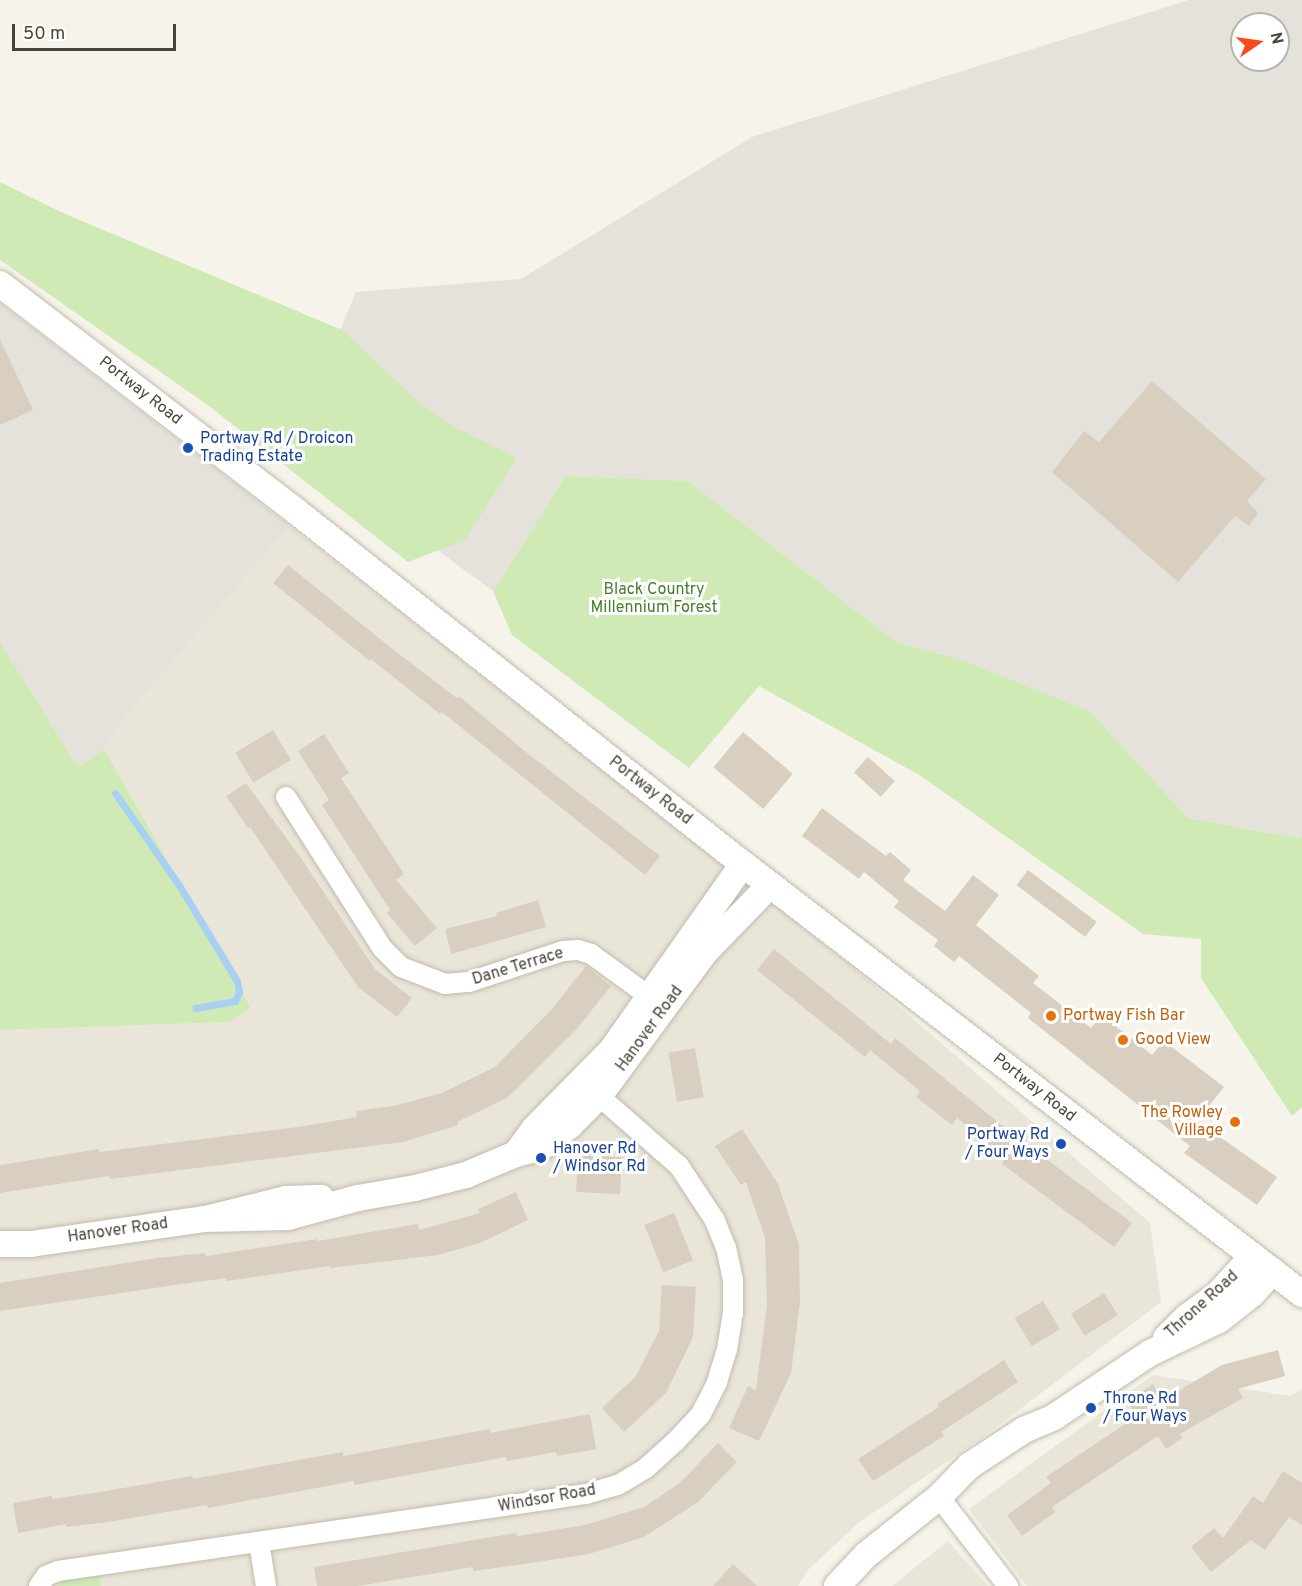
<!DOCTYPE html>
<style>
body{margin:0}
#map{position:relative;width:1302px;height:1586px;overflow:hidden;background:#f6f3eb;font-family:Overpass,sans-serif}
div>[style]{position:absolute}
.residential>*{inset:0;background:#eae5d9}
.industrial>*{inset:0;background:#e5e2dc}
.green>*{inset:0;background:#cfeab4}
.stream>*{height:7px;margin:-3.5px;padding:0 3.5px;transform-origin:3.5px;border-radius:3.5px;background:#a8d0f2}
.building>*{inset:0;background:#d8cfc0;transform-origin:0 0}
.roads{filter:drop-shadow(0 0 2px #c2bbad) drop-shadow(0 0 2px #c2bbad)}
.minor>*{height:20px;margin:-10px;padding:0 10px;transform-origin:10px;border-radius:10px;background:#fff}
.tertiary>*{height:26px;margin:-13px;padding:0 13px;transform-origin:13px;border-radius:13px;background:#fff}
.dots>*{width:16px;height:16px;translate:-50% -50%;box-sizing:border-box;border:3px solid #fff;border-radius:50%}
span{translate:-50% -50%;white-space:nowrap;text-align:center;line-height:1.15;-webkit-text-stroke:6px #fff;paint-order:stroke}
.street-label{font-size:16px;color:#4a4438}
.transit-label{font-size:16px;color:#164399}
.left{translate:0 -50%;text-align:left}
.right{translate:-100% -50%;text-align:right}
.park-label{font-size:16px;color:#457e29}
.food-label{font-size:16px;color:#c56008}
.north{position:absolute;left:1230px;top:12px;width:60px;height:60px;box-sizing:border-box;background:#fff;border:2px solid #b7b4af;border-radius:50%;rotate:77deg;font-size:16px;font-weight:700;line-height:24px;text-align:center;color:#4a4438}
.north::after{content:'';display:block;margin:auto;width:21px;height:27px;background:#fd481b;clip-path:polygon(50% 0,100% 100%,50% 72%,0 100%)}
.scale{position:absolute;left:12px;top:24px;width:164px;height:27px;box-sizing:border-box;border:3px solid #4a4438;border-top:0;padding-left:8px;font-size:18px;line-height:21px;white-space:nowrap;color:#4a4438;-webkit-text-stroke:4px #fff;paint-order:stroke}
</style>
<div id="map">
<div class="residential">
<i style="clip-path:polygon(290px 526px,853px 967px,1150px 1223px,1161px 1302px,994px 1429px,857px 1524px,809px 1569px,798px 1586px,101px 1586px,99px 1577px,58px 1586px,0 1586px,0 1030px,230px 1022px,249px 1007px,104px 749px,129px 713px)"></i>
<i style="clip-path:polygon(1153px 1375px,1290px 1396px,1302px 1389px,1302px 1586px,1027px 1586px,969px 1509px)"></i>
<i style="clip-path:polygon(948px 1541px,988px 1586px,892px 1586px)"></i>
</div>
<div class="industrial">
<i style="clip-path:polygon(evenodd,1189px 0,1302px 0,1302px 835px,1300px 838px,1188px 818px,1090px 711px,965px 661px,896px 642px,688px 481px,566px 476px,493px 591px,292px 444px,356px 292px,521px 279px,752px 137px,1189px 0,1242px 24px,1278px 24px,1278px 60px,1242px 60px,1242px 24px)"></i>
<i style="clip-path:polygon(0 303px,290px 526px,129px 713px,104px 749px,78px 767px,0 642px)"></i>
</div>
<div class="green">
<i style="clip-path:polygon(0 182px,63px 213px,342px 330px,421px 404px,452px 426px,517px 458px,465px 540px,408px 562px,209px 406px,0 260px)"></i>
<i style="clip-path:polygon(566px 476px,688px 481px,896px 642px,965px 661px,1090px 711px,1188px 818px,1299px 838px,1302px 835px,1302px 1107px,1292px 1116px,1201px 978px,1201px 939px,1143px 934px,921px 776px,759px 686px,689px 768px,512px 635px,493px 591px)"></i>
<i style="clip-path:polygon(0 642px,78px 767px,104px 749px,250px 1007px,230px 1022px,0 1030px)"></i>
<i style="clip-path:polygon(99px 1576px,101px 1586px,58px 1586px,63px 1581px)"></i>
</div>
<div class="stream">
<i style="left:115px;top:793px;width:112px;rotate:55.2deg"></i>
<i style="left:179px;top:885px;width:112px;rotate:58.9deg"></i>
<i style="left:237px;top:981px;width:11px;rotate:80deg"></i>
<i style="left:239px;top:992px;width:10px;rotate:114deg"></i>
<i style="left:235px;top:1001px;width:40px;rotate:170deg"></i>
</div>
<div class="building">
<i style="clip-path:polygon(0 339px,33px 410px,0 425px)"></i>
<i style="clip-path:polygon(1152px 381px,1266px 479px,1247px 501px,1258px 513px,1249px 526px,1235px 516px,1178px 582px,1052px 472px,1084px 431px,1099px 442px)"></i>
<i style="clip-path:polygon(288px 565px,390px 647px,458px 699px,459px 696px,527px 753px,660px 856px,645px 875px,442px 712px,440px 714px,371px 659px,370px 661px,273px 583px)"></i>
<i style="left:273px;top:730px;width:35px;height:44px;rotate:59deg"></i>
<i style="left:743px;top:732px;width:65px;height:46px;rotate:40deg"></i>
<i style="clip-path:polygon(324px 734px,349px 773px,341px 778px,404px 874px,396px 880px,437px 928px,415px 946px,387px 913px,390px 910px,322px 805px,329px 800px,298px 751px)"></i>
<i style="left:868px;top:757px;width:36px;height:21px;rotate:42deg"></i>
<i style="clip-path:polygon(246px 783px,301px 858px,375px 969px,412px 998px,397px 1017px,358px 987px,250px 827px,248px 828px,226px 796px)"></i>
<i style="clip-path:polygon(822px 808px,886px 856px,890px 852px,911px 870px,903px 880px,945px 911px,973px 875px,999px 895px,976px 925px,1039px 976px,1033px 983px,1091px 1028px,1102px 1015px,1152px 1055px,1164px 1041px,1224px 1087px,1197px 1121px,1277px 1177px,1257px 1205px,1184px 1153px,1190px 1146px,1028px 1018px,1031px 1013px,959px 956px,954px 962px,934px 946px,938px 940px,894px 907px,899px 901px,864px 872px,859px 879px,802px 836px)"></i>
<i style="left:1028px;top:870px;width:86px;height:19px;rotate:37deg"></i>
<i style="clip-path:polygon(538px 900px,546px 927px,451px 954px,445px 929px,497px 916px,496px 913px)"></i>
<i style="clip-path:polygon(774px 949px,891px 1044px,895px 1038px,1010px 1132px,1132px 1223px,1114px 1247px,1002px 1164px,1005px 1159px,957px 1118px,952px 1125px,916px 1097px,920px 1091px,870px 1050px,865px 1057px,757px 970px)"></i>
<i style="clip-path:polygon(586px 966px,611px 986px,576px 1030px,507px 1098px,457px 1122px,458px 1125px,403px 1142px,110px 1179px,109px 1176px,0 1193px,0 1165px,99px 1149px,99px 1152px,305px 1126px,357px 1117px,356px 1111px,393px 1106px,442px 1093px,495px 1067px,553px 1008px)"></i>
<i style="left:695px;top:1048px;width:50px;height:27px;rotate:80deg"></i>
<i style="clip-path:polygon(742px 1129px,778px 1184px,799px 1245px,800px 1302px,791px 1373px,759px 1441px,729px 1428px,748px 1386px,756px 1390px,767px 1305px,765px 1238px,746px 1182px,741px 1185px,715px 1146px)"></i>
<i style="left:578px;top:1155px;width:44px;height:37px;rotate:3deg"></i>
<i style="clip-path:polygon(516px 1192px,528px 1220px,480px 1243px,438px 1255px,330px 1268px,330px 1266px,227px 1281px,226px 1278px,168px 1286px,0 1311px,0 1283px,157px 1258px,205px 1253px,206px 1256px,317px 1239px,317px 1241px,418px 1224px,419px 1230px,480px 1213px,478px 1209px)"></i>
<i style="left:674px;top:1213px;width:51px;height:32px;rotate:68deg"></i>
<i style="clip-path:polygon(662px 1285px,696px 1287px,693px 1337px,666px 1393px,624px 1432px,602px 1408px,636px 1376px,659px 1331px)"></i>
<i style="left:1104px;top:1293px;width:26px;height:39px;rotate:58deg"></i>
<i style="left:1043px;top:1301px;width:33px;height:33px;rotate:59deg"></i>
<i style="clip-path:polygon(1278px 1350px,1285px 1376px,1238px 1389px,1243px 1398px,1180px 1434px,1182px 1438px,1166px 1449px,1158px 1436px,1052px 1507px,1055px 1512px,1022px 1536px,1007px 1515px,1051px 1483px,1046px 1477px,1137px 1416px,1127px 1401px,1153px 1384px,1163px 1400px,1222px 1365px)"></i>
<i style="clip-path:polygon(1004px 1360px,1018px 1382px,941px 1432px,944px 1436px,873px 1481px,858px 1459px,939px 1407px,937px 1404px)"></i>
<i style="clip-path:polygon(590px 1414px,596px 1449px,557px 1456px,556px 1452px,507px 1461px,506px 1457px,354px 1485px,354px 1481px,208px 1508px,207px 1505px,108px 1522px,66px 1527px,66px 1524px,18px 1533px,13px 1503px,52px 1496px,52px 1499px,100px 1492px,192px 1476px,193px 1479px,343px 1452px,343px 1456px,490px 1429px,490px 1433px)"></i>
<i style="clip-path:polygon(718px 1443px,737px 1462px,698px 1502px,644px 1537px,589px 1554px,531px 1563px,473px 1571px,473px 1567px,358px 1586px,317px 1586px,314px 1567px,516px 1533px,517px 1536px,585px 1525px,644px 1507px,680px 1483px)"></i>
<i style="clip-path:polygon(1283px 1471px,1302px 1483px,1302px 1525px,1289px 1517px,1265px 1550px,1251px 1540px,1211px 1572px,1191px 1547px,1214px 1528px,1223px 1538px,1253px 1496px,1263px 1503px)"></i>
<i style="clip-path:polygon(733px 1564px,757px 1586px,713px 1586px)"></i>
</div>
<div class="roads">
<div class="minor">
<i style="left:286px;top:797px;width:180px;rotate:57.5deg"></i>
<i style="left:383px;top:949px;width:25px;rotate:45deg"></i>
<i style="left:401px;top:967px;width:47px;rotate:21.1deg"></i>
<i style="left:445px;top:984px;width:24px;rotate:-5deg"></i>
<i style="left:469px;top:982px;width:99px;rotate:-18.3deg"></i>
<i style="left:563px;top:951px;width:15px;rotate:-4deg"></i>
<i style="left:578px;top:950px;width:14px;rotate:17deg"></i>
<i style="left:591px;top:954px;width:73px;rotate:36.1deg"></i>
<i style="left:939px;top:1497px;width:113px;rotate:52.2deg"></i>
<i style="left:259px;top:1542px;width:45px;rotate:81deg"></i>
<i style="left:39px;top:1586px;width:12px;rotate:-55deg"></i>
<i style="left:46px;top:1576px;width:13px;rotate:-23deg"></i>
<i style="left:58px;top:1571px;width:534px;rotate:-8.3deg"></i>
<i style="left:586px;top:1494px;width:33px;rotate:-16deg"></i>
<i style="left:618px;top:1485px;width:33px;rotate:-31deg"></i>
<i style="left:646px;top:1468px;width:39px;rotate:-42deg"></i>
<i style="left:675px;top:1442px;width:38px;rotate:-47deg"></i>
<i style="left:701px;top:1414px;width:36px;rotate:-63deg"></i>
<i style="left:717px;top:1382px;width:34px;rotate:-73deg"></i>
<i style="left:727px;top:1350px;width:36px;rotate:-81deg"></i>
<i style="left:733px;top:1314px;width:34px;rotate:-90deg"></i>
<i style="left:733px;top:1280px;width:33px;rotate:-102deg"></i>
<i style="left:726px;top:1248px;width:31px;rotate:-112deg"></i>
<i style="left:714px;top:1219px;width:64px;rotate:-123.4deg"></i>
<i style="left:679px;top:1166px;width:106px;rotate:-138.8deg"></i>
</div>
<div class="tertiary">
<i style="left:0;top:284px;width:374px;rotate:37.5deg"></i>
<i style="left:297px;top:512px;width:557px;rotate:38.29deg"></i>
<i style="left:734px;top:857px;width:717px;rotate:37.57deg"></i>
<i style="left:516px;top:1154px;width:31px;rotate:-54deg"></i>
<i style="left:534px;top:1129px;width:110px;rotate:-45.4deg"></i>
<i style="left:611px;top:1051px;width:229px;rotate:-54.8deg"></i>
<i style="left:205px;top:1219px;width:83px;rotate:-1.4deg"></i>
<i style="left:288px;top:1217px;width:73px;rotate:-15.2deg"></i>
<i style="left:358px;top:1198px;width:58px;rotate:-10deg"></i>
<i style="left:415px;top:1188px;width:53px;rotate:-14.3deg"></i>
<i style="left:466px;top:1175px;width:54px;rotate:-22.8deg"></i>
<i style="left:516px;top:1154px;width:25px;rotate:-14deg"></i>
<i style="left:540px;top:1148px;width:38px;rotate:-37deg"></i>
<i style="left:570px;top:1125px;width:41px;rotate:-45deg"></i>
<i style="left:599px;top:1096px;width:180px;rotate:-53.6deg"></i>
<i style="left:706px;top:951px;width:92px;rotate:-45.9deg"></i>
<i style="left:0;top:1244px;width:31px"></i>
<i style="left:31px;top:1244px;width:176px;rotate:-8.2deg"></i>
<i style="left:205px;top:1219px;width:83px;rotate:-13.9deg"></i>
<i style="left:286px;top:1199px;width:35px;rotate:-2deg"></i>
<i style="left:1166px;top:1338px;width:30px;rotate:-45deg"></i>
<i style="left:1187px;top:1317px;width:37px;rotate:-36deg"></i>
<i style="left:1217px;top:1295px;width:53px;rotate:-47.3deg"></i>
<i style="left:837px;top:1586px;width:42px;rotate:-46.9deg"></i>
<i style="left:866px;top:1555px;width:93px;rotate:-38.5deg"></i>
<i style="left:939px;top:1497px;width:43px;rotate:-45.9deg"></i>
<i style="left:969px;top:1466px;width:66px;rotate:-33.2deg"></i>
<i style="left:1024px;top:1430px;width:33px;rotate:-23deg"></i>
<i style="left:1054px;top:1417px;width:115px;rotate:-33.7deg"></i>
<i style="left:1150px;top:1353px;width:76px;rotate:-25.6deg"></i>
<i style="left:1219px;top:1320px;width:42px;rotate:-38.2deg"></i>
<i style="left:1252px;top:1294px;width:31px;rotate:-48deg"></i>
</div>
</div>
<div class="dots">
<i style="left:188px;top:448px;background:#1a4fb4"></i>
<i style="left:1051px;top:1016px;background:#e8710a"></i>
<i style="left:1123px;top:1040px;background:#e8710a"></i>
<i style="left:1235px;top:1122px;background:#e8710a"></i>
<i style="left:1061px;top:1144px;background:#1a4fb4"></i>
<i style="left:541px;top:1158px;background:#1a4fb4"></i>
<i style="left:1091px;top:1408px;background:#1a4fb4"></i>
</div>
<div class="street-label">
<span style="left:140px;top:391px;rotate:38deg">Portway Road</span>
<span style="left:650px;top:791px;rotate:38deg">Portway Road</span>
<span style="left:518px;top:967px;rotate:-17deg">Dane Terrace</span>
<span style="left:650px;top:1029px;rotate:-54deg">Hanover Road</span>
<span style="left:1034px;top:1088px;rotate:38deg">Portway Road</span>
<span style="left:118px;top:1231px;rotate:-8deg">Hanover Road</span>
<span style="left:1202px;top:1305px;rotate:-42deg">Throne Road</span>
<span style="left:547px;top:1499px;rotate:-10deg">Windsor Road</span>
</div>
<div class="transit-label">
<span class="left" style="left:200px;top:448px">Portway Rd / Droicon<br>Trading Estate</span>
<span class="right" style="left:1049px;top:1144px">Portway Rd<br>/ Four Ways</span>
<span class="left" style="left:553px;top:1158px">Hanover Rd<br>/ Windsor Rd</span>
<span class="left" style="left:1103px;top:1408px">Throne Rd<br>/ Four Ways</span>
</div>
<div class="park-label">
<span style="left:654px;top:599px">Black Country<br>Millennium Forest</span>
</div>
<div class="food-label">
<span class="left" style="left:1063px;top:1016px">Portway Fish Bar</span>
<span class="left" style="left:1135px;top:1040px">Good View</span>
<span class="right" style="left:1223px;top:1122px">The Rowley<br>Village</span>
</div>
<div class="north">N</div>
<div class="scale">50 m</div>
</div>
